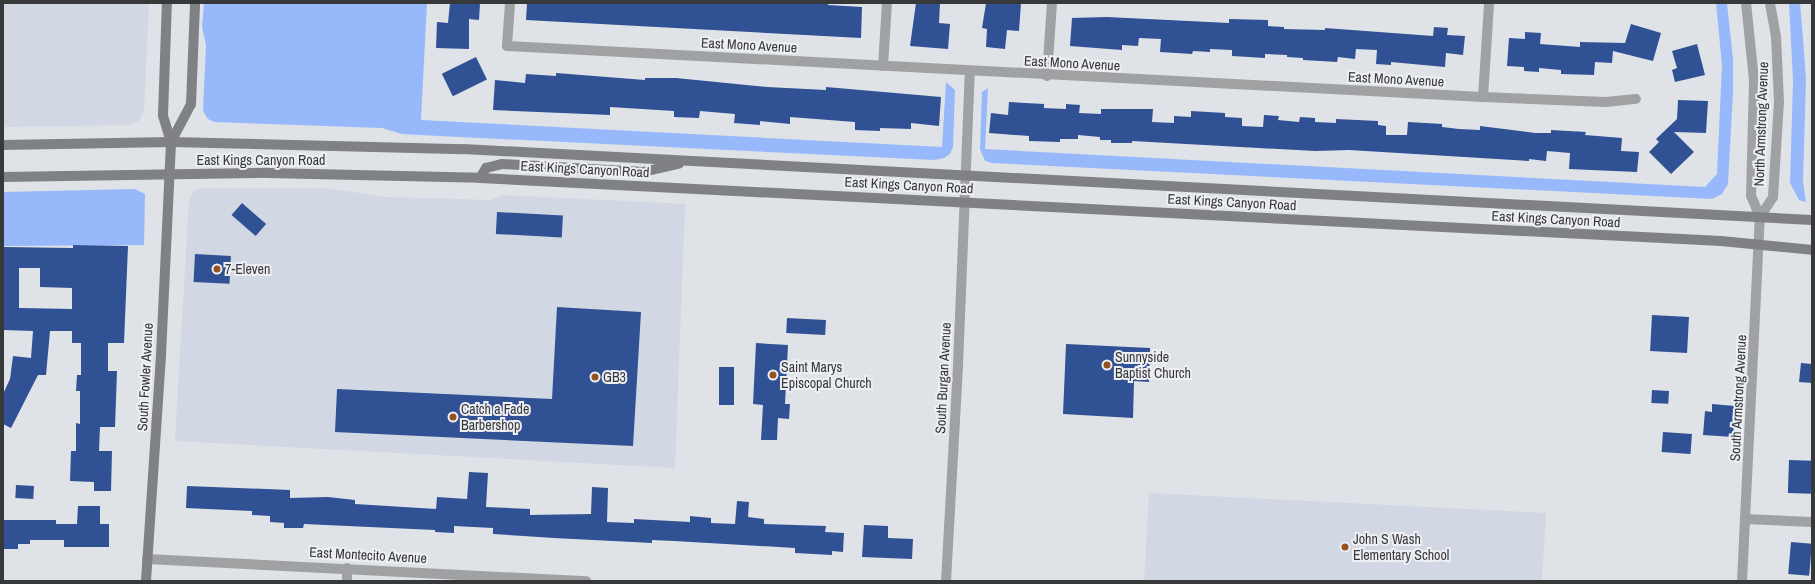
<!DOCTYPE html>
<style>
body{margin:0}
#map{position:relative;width:1815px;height:584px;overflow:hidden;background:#dfe2e7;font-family:"Archivo Narrow",sans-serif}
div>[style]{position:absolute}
.built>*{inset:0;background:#d1d7e3}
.green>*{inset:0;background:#97b9fc}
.building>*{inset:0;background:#315195;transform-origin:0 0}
.minor>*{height:10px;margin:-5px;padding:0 5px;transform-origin:5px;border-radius:5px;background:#a0a1a3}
.tertiary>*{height:10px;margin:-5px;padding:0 5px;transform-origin:5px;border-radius:5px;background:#a0a1a3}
.secondary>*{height:10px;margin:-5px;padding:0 5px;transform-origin:5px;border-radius:5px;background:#808184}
.dots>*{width:11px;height:11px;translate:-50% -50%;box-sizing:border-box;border:2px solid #edeff4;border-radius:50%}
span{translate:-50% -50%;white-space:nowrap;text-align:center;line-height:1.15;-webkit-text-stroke:4px #edeff4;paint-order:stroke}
.street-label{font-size:14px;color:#37383a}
.poi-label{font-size:14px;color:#37383a}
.left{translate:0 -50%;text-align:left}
.frame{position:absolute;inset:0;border:4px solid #37383a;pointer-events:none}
</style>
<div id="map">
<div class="built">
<i style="clip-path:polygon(3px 3px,149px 3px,144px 110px,139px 121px,130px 125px,3px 127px)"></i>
<i style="clip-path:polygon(204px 188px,325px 188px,387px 197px,491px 200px,502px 195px,685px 204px,675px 468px,175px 441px,189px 200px,194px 191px)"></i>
<i style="clip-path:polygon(1149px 493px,1546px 513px,1542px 581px,1144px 581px)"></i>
</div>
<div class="green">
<i style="clip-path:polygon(204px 3px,427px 3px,421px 120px,942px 147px,946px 82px,955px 90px,953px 147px,950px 154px,944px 158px,934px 160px,420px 135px,402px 134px,382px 128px,214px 122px,208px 119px,203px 111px,206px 45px,202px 27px)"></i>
<i style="clip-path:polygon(1716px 3px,1727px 3px,1733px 59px,1733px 92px,1728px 184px,1722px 194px,1712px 199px,992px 163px,985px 161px,980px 149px,982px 92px,988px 88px,985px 149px,1705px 187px,1717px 174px,1722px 65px)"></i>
<i style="clip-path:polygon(1789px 3px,1800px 3px,1803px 38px,1806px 79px,1803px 181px,1806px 202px,1799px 200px,1790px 183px,1793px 81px)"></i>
<i style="clip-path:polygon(135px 189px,145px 194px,144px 245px,3px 246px,3px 192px)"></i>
</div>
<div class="building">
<i style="clip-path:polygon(450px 3px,480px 3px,479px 20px,469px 19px,469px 49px,436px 48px,437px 22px,448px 23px)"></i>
<i style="clip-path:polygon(527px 3px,828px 3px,828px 5px,862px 7px,861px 38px,526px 20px)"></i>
<i style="clip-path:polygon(916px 3px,940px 3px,939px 23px,950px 24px,948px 49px,910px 46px)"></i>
<i style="clip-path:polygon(986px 3px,1021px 3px,1019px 31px,1007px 30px,1005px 49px,986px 47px,987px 29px,982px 28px)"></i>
<i style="clip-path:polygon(1107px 17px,1229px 23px,1229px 19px,1268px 20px,1268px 26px,1284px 27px,1284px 29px,1325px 30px,1325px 28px,1433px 36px,1434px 27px,1448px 28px,1447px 35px,1465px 36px,1463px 55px,1446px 53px,1445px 67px,1391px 62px,1391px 65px,1376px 64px,1377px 50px,1356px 49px,1355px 59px,1338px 57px,1337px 62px,1303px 60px,1303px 58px,1287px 57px,1287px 55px,1265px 54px,1265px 58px,1232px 56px,1232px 50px,1210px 49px,1210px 52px,1193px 51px,1192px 54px,1160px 52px,1161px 39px,1139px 38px,1138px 46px,1122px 45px,1122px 50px,1070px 46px,1072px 18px)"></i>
<i style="clip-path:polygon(1631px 24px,1661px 33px,1653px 61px,1613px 51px,1612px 63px,1595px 62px,1594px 75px,1561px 74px,1561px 70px,1539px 68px,1539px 72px,1524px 71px,1524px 67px,1507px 66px,1509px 38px,1525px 39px,1525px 32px,1541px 33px,1540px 44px,1580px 47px,1580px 42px,1625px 43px)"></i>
<i style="clip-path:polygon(1697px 44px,1705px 75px,1675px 82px,1672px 70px,1677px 68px,1672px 51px)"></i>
<i style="left:476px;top:57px;width:25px;height:38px;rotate:64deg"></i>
<i style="clip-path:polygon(556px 73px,645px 80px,645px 78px,676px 78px,767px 87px,826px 90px,826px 87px,941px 97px,939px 126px,911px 123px,911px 129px,880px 128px,880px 131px,855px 130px,855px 122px,790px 117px,790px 124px,760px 121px,760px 125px,734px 123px,735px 114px,700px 111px,699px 118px,674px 117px,674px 111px,610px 107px,610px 115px,493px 110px,495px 80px,525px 83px,526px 74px,556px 76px)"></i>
<i style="clip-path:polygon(1678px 100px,1708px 101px,1706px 133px,1674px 132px,1694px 152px,1671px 174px,1649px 152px,1659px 142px,1656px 139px,1677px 119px)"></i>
<i style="clip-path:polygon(1009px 102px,1044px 104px,1044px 108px,1066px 109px,1066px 104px,1080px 105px,1079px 113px,1101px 114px,1101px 109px,1153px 109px,1152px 122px,1174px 123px,1174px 116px,1191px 117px,1191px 111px,1225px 113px,1225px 117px,1242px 118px,1242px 126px,1263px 127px,1264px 115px,1279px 116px,1278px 120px,1299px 122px,1300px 117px,1315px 118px,1315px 122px,1336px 123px,1336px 119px,1378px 121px,1378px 125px,1386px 126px,1386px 135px,1407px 135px,1408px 122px,1442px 124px,1442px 127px,1459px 129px,1480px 130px,1480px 126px,1535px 133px,1551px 133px,1551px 130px,1586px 132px,1585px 135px,1622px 138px,1621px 151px,1639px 152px,1637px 172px,1569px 169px,1570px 153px,1547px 151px,1546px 161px,1529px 159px,1529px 161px,1349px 150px,1315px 151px,1132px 141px,1132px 143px,1111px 143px,1111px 140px,1100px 140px,1100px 137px,1078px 135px,1078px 139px,1060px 139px,1060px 142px,1029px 141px,1029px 136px,989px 133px,991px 113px,1008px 115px)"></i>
<i style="left:242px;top:203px;width:32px;height:16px;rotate:41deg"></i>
<i style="left:497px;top:212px;width:66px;height:22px;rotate:3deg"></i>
<i style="clip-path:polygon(evenodd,73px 245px,128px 246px,124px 343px,108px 343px,108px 371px,117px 371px,115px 427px,100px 427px,99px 451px,112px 451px,111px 491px,94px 491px,94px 482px,70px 481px,71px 451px,76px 451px,76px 423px,80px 424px,80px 391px,76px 391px,77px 375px,81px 375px,81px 343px,72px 343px,72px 331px,50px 331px,46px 375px,38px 375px,11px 428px,3px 424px,3px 394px,10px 379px,13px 356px,31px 358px,33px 331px,3px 330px,3px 247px,73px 248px,73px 245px,19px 268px,40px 268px,40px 287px,72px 288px,72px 309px,19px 308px,19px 268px)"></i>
<i style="left:195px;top:254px;width:36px;height:28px;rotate:3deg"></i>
<i style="clip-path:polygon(557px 307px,641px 312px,633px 446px,335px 432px,337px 389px,552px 399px)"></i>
<i style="left:1652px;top:315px;width:37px;height:36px;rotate:3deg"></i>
<i style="left:787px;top:318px;width:39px;height:15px;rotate:3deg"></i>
<i style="clip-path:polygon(756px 343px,788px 345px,785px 404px,790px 404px,789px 419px,778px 418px,777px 440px,761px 440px,763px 405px,753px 404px)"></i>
<i style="clip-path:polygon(1066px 344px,1150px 348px,1149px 382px,1134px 381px,1133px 418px,1063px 414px)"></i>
<i style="clip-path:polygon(1801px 363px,1812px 364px,1812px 383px,1799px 382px)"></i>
<i style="left:719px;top:367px;width:15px;height:38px"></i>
<i style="left:1652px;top:390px;width:17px;height:13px;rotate:3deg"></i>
<i style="clip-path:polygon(1712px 404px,1735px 406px,1733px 437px,1703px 435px,1705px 411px,1712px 412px)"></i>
<i style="left:1663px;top:432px;width:29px;height:20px;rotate:4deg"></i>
<i style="left:1789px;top:460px;width:23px;height:33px;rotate:2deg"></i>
<i style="clip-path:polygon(469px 472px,488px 473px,486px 507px,530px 509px,530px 515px,591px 514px,592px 487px,608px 488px,607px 522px,634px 523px,634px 519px,690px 522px,690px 516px,711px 518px,711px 523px,735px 524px,737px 501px,749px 502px,748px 517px,764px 519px,764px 524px,826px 526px,825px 532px,844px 533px,843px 552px,832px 551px,832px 555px,795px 553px,795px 548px,674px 541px,652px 540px,652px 543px,554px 538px,493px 534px,493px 528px,454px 526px,454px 533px,435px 532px,435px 530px,304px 524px,303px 528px,284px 528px,284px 523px,270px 522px,270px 516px,252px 515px,252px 511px,186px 508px,187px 486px,290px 490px,290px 498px,328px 497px,355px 500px,355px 504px,436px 509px,437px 497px,467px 499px)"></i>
<i style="left:16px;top:485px;width:18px;height:13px;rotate:3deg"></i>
<i style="clip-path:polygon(78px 506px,100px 506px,100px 524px,109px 524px,109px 547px,64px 547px,64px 540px,30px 540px,30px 544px,18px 544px,18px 549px,3px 549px,3px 520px,56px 520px,56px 524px,77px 524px)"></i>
<i style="clip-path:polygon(864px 525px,888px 526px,888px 538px,913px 539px,912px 559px,862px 557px)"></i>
<i style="left:1791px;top:542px;width:21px;height:32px;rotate:5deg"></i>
</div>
<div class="minor">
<i style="left:510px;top:3px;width:43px;rotate:94deg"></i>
<i style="left:507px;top:46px;width:977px;rotate:2.99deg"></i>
<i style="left:1483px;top:97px;width:123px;rotate:2.3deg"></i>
<i style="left:1606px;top:102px;width:30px;rotate:-6deg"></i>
<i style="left:883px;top:66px;width:63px;rotate:-86.4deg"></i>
<i style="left:1047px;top:76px;width:73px;rotate:-86.1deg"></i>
<i style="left:1483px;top:97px;width:94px;rotate:-86.3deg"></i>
<i style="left:1745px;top:519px;width:67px;rotate:2.6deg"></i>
<i style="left:147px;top:559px;width:440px;rotate:2.9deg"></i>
<i style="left:347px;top:581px;width:13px;rotate:-90deg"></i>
<i style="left:946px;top:581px;width:215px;rotate:-86.8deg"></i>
<i style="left:958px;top:366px;width:294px;rotate:-87.7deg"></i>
</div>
<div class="tertiary">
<i style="left:1760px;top:217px;width:24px;rotate:-57deg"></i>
<i style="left:1773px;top:197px;width:95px;rotate:-86.4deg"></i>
<i style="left:1779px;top:102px;width:65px;rotate:-92.6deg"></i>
<i style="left:1776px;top:37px;width:35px;rotate:-100deg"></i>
<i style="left:1742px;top:581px;width:364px;rotate:-87.2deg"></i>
<i style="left:1760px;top:217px;width:23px;rotate:-113deg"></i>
<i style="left:1751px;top:196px;width:116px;rotate:-88.5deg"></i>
<i style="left:1754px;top:80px;width:77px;rotate:-95.9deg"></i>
</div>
<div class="secondary">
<i style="left:171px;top:142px;width:43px;rotate:-62.2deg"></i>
<i style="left:191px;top:104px;width:101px;rotate:-87.7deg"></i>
<i style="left:3px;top:145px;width:168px;rotate:-1deg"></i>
<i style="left:171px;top:142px;width:292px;rotate:1.4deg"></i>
<i style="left:463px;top:149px;width:1351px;rotate:3.01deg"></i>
<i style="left:3px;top:177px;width:264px;rotate:-0.9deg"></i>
<i style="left:267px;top:173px;width:213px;rotate:1.3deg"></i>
<i style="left:480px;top:178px;width:1243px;rotate:2.91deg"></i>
<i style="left:1721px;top:241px;width:91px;rotate:5.6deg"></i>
<i style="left:480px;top:178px;width:12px;rotate:-59deg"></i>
<i style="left:486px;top:168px;width:16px;rotate:-14deg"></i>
<i style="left:502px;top:164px;width:141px;rotate:3.2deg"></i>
<i style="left:643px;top:172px;width:37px;rotate:-13deg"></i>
<i style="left:146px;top:581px;width:226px;rotate:-86.2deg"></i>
<i style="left:161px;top:355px;width:213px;rotate:-87.3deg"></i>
<i style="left:171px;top:142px;width:28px;rotate:-107deg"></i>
<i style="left:163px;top:115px;width:112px;rotate:-88deg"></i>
</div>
<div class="dots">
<i style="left:217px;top:269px;background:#945221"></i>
<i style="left:1107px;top:365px;background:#945221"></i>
<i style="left:773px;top:375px;background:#945221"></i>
<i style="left:595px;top:377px;background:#945221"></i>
<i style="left:453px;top:417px;background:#945221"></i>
<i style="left:1345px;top:547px;background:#945221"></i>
</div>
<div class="street-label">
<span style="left:749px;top:45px;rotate:3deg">East Mono Avenue</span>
<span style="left:1072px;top:63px;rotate:3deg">East Mono Avenue</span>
<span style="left:1396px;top:79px;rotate:3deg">East Mono Avenue</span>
<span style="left:1761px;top:124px;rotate:-88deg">North Armstrong Avenue</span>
<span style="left:261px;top:160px">East Kings Canyon Road</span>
<span style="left:585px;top:169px;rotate:3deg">East Kings Canyon Road</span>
<span style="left:909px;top:185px;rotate:3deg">East Kings Canyon Road</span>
<span style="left:1232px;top:202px;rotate:3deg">East Kings Canyon Road</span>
<span style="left:1556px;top:219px;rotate:3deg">East Kings Canyon Road</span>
<span style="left:145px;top:377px;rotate:-87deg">South Fowler Avenue</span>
<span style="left:943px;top:378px;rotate:-87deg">South Burgan Avenue</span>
<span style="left:1738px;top:398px;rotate:-87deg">South Armstrong Avenue</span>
<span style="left:368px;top:555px;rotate:3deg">East Montecito Avenue</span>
</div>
<div class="poi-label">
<span class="left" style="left:225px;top:269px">7-Eleven</span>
<span class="left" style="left:1115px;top:365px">Sunnyside<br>Baptist Church</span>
<span class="left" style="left:781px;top:375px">Saint Marys<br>Episcopal Church</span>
<span class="left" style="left:603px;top:377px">GB3</span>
<span class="left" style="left:461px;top:417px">Catch a Fade<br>Barbershop</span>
<span class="left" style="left:1353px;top:547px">John S Wash<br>Elementary School</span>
</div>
<div class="frame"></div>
</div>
